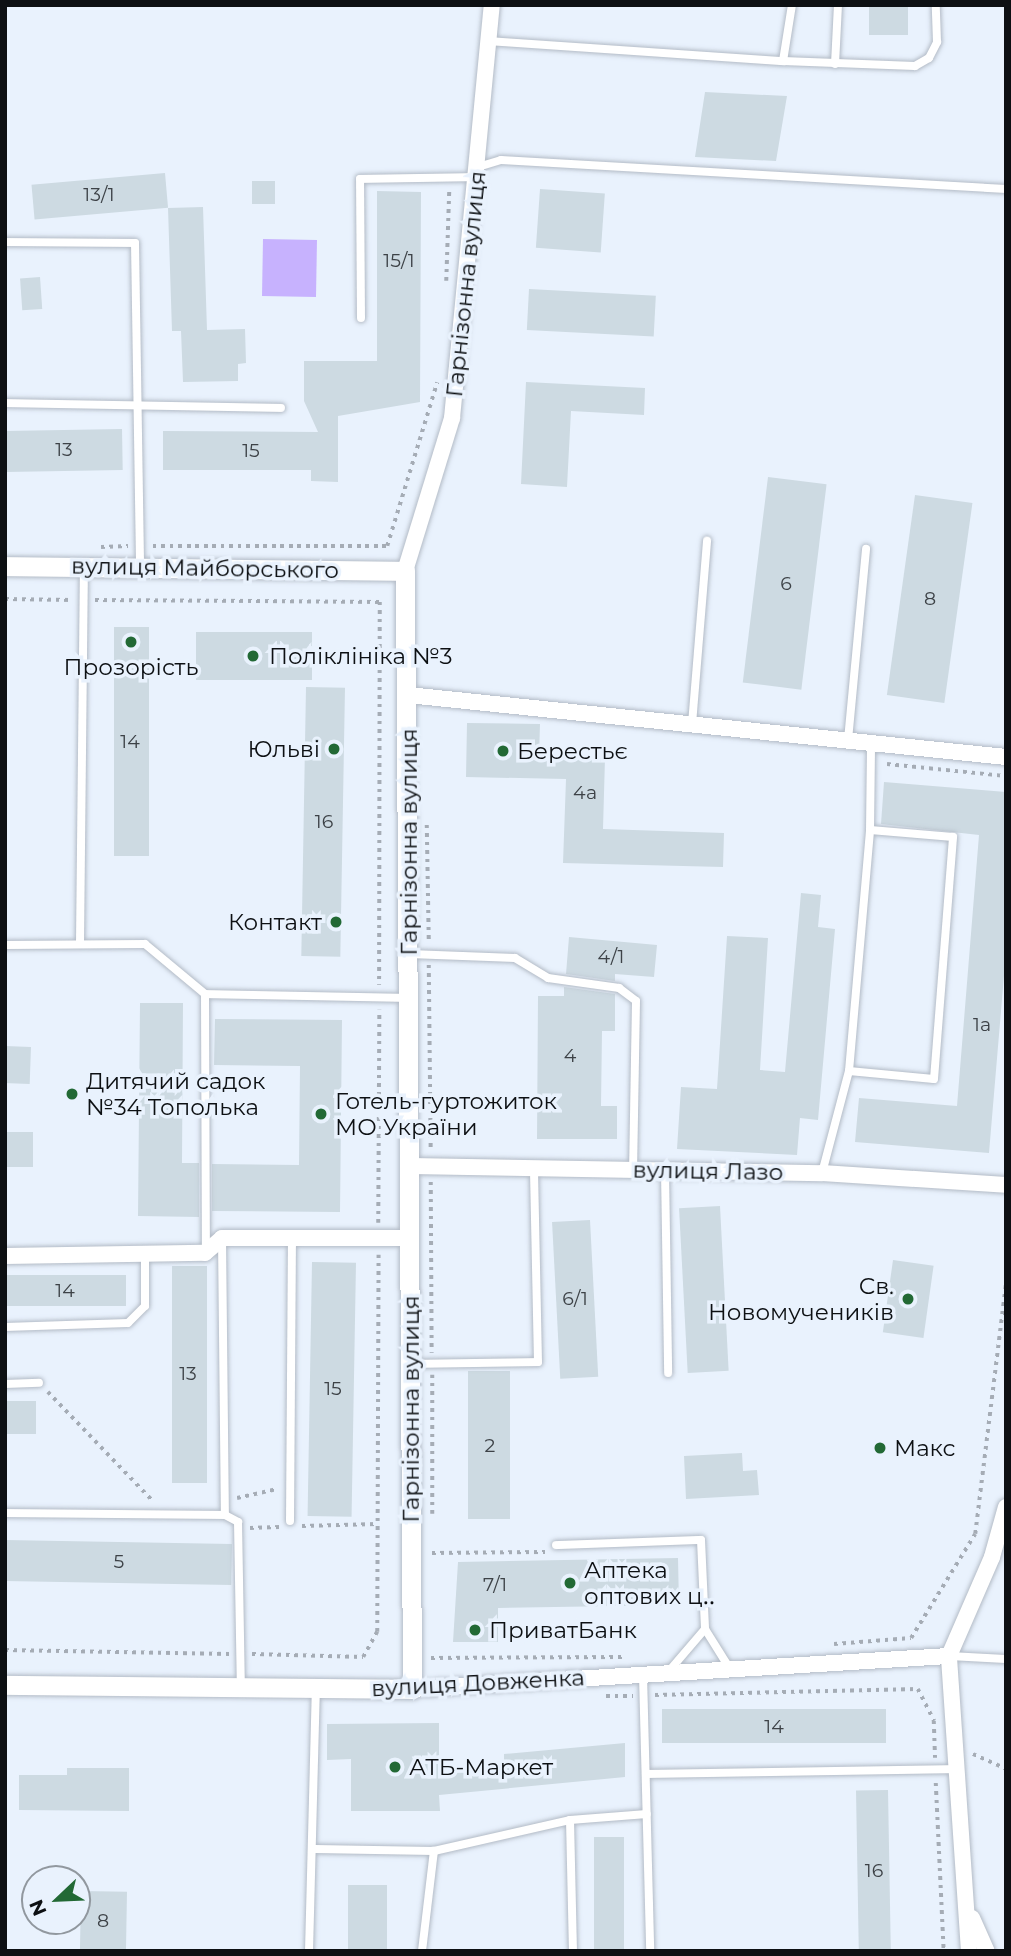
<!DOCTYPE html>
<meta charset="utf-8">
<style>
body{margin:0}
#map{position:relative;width:1011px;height:1956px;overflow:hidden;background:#e9f2fd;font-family:Montserrat,sans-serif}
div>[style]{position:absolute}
.green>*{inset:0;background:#c7b2fe;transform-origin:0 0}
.building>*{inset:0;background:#cddae2;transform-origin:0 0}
.path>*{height:3.5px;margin-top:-1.75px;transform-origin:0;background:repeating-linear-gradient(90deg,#a5acb5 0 3.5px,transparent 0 8.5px)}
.roads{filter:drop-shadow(0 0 2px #b3bbc6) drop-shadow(0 0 2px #b3bbc6)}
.service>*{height:8px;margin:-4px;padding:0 4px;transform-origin:4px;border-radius:4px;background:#fff}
.minor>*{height:16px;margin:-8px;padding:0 8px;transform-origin:8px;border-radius:8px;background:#fff}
.tertiary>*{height:19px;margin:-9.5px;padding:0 9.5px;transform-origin:9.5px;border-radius:9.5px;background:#fff}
.dots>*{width:19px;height:19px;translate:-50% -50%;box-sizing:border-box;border:4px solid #e9f2fd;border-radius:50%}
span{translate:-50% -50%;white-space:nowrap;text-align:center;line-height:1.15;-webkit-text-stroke:7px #e9f2fd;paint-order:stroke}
.number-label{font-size:19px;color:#3d4247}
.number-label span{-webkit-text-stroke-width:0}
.street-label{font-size:23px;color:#0d1013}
.poi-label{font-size:23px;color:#0d1013}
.left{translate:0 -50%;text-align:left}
.right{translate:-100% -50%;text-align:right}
.frame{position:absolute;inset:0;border:7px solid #0d1013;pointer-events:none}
.north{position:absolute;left:21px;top:1865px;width:70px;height:70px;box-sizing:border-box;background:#e9f2fd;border:2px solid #91989f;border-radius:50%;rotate:247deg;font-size:19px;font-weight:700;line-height:28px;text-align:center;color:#0d1013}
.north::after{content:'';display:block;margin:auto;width:24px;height:32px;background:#226935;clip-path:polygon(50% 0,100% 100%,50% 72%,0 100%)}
</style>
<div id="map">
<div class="green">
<i style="left:263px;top:239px;width:54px;height:57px;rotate:1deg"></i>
</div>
<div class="building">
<i style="left:869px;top:5px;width:39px;height:30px"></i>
<i style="clip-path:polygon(705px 92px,787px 96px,776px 161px,695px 157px)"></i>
<i style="left:165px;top:173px;width:35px;height:134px;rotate:85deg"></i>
<i style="left:252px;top:181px;width:23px;height:23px"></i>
<i style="left:540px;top:189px;width:65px;height:59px;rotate:4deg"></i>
<i style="clip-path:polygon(377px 191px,421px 192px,420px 402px,338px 416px,338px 482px,311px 481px,311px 470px,163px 470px,163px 431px,318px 432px,304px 401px,304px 361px,377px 361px)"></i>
<i style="clip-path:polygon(203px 207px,207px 330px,245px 329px,246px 363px,238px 364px,238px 381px,183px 382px,181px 331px,172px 331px,168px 208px)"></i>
<i style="left:40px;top:277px;width:32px;height:20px;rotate:86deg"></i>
<i style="left:529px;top:289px;width:127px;height:41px;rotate:3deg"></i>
<i style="clip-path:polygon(526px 382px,645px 388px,644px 415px,571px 411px,567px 487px,521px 484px)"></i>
<i style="left:122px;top:429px;width:41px;height:117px;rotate:89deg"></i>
<i style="left:768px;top:477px;width:59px;height:207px;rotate:7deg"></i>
<i style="left:915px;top:495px;width:58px;height:202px;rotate:8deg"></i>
<i style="left:114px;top:627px;width:35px;height:229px"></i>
<i style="left:196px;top:632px;width:116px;height:48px"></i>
<i style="left:306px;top:687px;width:39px;height:269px;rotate:1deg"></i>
<i style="clip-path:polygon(467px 723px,540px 724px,539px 756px,605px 758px,603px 829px,724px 833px,723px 867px,563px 863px,566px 779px,466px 777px)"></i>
<i style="clip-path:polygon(884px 782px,1006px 792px,1006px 952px,989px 1153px,855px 1142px,859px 1098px,957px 1106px,979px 835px,881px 824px)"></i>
<i style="clip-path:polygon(801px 893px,821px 895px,818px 927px,835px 929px,818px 1120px,800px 1118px,797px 1155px,677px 1149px,681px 1087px,717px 1089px,727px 936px,768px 938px,760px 1070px,785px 1072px)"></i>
<i style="clip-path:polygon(569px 937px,657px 945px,654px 977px,615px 974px,615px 981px,566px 974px)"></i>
<i style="clip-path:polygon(564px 987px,615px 994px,615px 1031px,602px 1031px,601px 1106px,617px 1106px,617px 1139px,537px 1139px,538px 996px,564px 996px)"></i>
<i style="clip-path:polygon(140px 1003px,183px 1003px,182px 1163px,199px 1163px,199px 1217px,138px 1216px)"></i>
<i style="clip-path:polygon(215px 1019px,342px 1020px,340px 1212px,212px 1211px,212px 1164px,299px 1165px,300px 1066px,214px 1065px)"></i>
<i style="left:5px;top:1046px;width:26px;height:37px;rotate:2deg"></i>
<i style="left:5px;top:1132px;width:28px;height:35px"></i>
<i style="left:720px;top:1206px;width:165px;height:41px;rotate:87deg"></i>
<i style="left:590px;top:1220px;width:157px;height:38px;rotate:87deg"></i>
<i style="left:893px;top:1260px;width:41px;height:73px;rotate:8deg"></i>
<i style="left:312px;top:1262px;width:44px;height:254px;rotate:1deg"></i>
<i style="left:172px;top:1266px;width:35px;height:217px"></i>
<i style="left:5px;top:1275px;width:121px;height:31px"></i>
<i style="left:510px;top:1371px;width:148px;height:42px;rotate:90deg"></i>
<i style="left:5px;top:1401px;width:31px;height:33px"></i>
<i style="clip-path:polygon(742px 1453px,743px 1471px,757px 1470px,759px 1495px,686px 1499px,684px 1456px)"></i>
<i style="left:5px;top:1540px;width:227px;height:41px;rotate:1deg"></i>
<i style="clip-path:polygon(678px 1558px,679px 1605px,498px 1608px,498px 1642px,453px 1642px,458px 1562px)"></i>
<i style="left:886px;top:1709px;width:34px;height:224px;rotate:90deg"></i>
<i style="clip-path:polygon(439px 1723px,439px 1766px,504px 1764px,504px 1754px,625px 1743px,625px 1777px,439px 1795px,440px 1811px,351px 1811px,351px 1759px,327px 1760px,327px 1724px)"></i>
<i style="clip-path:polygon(67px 1768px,129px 1768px,129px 1811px,19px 1810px,19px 1775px,67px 1775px)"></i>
<i style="left:888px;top:1790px;width:161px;height:32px;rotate:89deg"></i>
<i style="left:594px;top:1837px;width:30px;height:114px"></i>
<i style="left:348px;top:1885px;width:39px;height:66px"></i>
<i style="left:81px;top:1891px;width:46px;height:60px;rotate:1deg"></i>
</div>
<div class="path">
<i style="left:446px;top:281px;width:91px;rotate:-88.1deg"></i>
<i style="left:153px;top:546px;width:234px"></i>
<i style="left:387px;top:546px;width:171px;rotate:-73deg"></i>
<i style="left:101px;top:547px;width:27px;rotate:-2deg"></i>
<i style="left:5px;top:599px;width:68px;rotate:0.8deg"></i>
<i style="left:95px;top:600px;width:285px;rotate:0.4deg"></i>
<i style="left:380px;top:602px;width:383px;rotate:90.1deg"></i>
<i style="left:887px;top:764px;width:120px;rotate:5.8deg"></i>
<i style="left:427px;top:825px;width:119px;rotate:89deg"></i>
<i style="left:429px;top:965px;width:185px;rotate:89.4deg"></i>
<i style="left:431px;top:1182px;width:171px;rotate:89.7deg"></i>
<i style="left:378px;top:1223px;width:213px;rotate:-89.7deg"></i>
<i style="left:48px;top:1392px;width:153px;rotate:46.1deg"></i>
<i style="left:237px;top:1498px;width:41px;rotate:-12.7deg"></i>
<i style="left:432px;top:1514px;width:139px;rotate:-90deg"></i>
<i style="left:302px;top:1526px;width:75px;rotate:-1.5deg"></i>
<i style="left:250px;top:1528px;width:30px;rotate:-2deg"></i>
<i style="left:432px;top:1553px;width:113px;rotate:-0.5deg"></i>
<i style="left:834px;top:1644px;width:77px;rotate:-4.5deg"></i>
<i style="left:911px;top:1638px;width:122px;rotate:-58.4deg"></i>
<i style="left:975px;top:1534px;width:253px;rotate:-83deg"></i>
<i style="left:5px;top:1650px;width:225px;rotate:1deg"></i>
<i style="left:252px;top:1654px;width:111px;rotate:1.5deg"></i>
<i style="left:363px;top:1657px;width:29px;rotate:-61deg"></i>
<i style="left:377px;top:1632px;width:377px;rotate:-89.8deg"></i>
<i style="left:431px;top:1658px;width:193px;rotate:-0.3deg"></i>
<i style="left:655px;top:1695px;width:263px;rotate:-1.3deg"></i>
<i style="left:918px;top:1689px;width:36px;rotate:63deg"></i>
<i style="left:934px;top:1721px;width:37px;rotate:88deg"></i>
<i style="left:606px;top:1696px;width:27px"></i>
<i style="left:973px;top:1754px;width:36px;rotate:24deg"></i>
<i style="left:936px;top:1783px;width:168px;rotate:87.3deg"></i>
</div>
<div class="roads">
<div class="service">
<i style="left:488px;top:41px;width:296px;rotate:3.9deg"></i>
<i style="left:783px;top:61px;width:57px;rotate:-80.9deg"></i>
<i style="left:783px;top:61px;width:132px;rotate:2.2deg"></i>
<i style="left:915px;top:66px;width:16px;rotate:-30deg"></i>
<i style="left:929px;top:58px;width:18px;rotate:-63deg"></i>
<i style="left:937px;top:42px;width:37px;rotate:-92deg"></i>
<i style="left:835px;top:64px;width:59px;rotate:-87.1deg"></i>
<i style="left:478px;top:167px;width:24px;rotate:-17deg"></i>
<i style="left:501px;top:160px;width:506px;rotate:3.29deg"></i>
<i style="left:5px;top:242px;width:130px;rotate:0.4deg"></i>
<i style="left:135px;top:243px;width:325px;rotate:89.1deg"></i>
<i style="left:361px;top:318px;width:139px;rotate:-90.4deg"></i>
<i style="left:360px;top:179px;width:117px;rotate:-1deg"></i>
<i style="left:5px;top:403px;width:276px;rotate:1deg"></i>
<i style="left:692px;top:724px;width:184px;rotate:-85.3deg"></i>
<i style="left:848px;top:740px;width:192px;rotate:-84.6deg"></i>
<i style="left:80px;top:943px;width:375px;rotate:-89.4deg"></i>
<i style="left:5px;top:945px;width:140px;rotate:-0.4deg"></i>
<i style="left:145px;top:944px;width:78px;rotate:39.8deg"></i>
<i style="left:205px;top:994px;width:202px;rotate:1.1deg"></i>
<i style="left:410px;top:954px;width:105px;rotate:2.2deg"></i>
<i style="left:515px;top:958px;width:39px;rotate:31deg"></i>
<i style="left:548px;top:978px;width:72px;rotate:8deg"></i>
<i style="left:619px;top:988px;width:21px;rotate:37deg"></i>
<i style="left:636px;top:1001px;width:169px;rotate:91deg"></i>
<i style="left:205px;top:994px;width:256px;rotate:89.8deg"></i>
<i style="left:849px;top:1071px;width:242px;rotate:-85deg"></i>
<i style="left:665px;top:1171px;width:202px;rotate:89.1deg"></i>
<i style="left:822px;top:1173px;width:106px;rotate:-75.2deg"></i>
<i style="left:849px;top:1071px;width:85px;rotate:5.4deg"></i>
<i style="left:934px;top:1079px;width:243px;rotate:-85.5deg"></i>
<i style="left:953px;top:837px;width:83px;rotate:-175.2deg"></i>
<i style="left:870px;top:830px;width:87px;rotate:-89.3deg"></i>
<i style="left:222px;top:1238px;width:277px;rotate:89.4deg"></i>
<i style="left:225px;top:1515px;width:15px;rotate:28deg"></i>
<i style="left:238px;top:1522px;width:165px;rotate:89deg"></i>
<i style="left:5px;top:1327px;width:123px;rotate:-1.9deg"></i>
<i style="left:128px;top:1323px;width:24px;rotate:-45deg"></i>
<i style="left:145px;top:1306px;width:52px;rotate:-90deg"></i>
<i style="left:411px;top:1364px;width:127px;rotate:-0.9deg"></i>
<i style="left:538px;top:1362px;width:194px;rotate:-91.2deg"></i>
<i style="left:5px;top:1384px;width:34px;rotate:-2deg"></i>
<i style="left:5px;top:1513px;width:220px;rotate:0.5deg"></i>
<i style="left:290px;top:1521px;width:283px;rotate:-89.6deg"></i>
<i style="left:556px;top:1545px;width:145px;rotate:-2deg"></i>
<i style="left:701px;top:1540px;width:89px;rotate:87.4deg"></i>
<i style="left:705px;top:1629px;width:55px;rotate:130.6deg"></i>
<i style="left:705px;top:1629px;width:47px;rotate:58deg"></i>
<i style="left:949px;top:1656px;width:57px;rotate:3deg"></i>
<i style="left:643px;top:1675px;width:276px;rotate:88.5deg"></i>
<i style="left:649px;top:1774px;width:308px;rotate:-0.9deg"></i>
<i style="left:570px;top:1820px;width:131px;rotate:88.7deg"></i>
<i style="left:315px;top:1849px;width:119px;rotate:1deg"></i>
<i style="left:434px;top:1851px;width:139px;rotate:-12.8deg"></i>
<i style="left:570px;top:1820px;width:77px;rotate:-4.5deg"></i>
<i style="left:309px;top:1951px;width:263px;rotate:-88.5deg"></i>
<i style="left:422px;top:1951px;width:101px;rotate:-83.2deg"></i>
</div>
<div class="minor">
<i style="left:405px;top:571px;width:160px;rotate:-72.9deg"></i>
<i style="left:452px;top:418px;width:415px;rotate:-84.5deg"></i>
<i style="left:408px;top:695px;width:601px;rotate:5.92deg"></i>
<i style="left:411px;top:1166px;width:411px;rotate:1deg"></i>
<i style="left:822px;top:1173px;width:184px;rotate:3.7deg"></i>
<i style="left:5px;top:1256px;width:200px;rotate:-0.9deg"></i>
<i style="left:205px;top:1253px;width:23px;rotate:-41deg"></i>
<i style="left:222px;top:1238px;width:189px"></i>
<i style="left:412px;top:1689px;width:538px;rotate:-3.52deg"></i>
<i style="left:972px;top:1918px;width:36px;rotate:66deg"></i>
<i style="left:969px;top:1951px;width:296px;rotate:-93.9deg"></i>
<i style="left:949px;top:1656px;width:108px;rotate:-66.5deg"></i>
<i style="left:992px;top:1557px;width:52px;rotate:-74.4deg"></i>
</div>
<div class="tertiary">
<i style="left:5px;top:566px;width:400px;rotate:0.7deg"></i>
<i style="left:405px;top:571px;width:1118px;rotate:89.64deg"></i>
<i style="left:412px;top:1689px;width:407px;rotate:-179.4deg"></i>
</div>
</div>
<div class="dots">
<i style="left:131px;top:642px;background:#226935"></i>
<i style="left:253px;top:656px;background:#226935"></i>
<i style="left:334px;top:749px;background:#226935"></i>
<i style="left:503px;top:751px;background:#226935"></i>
<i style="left:336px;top:922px;background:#226935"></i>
<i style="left:72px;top:1094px;background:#226935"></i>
<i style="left:321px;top:1114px;background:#226935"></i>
<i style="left:908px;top:1299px;background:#226935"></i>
<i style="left:880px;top:1448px;background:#226935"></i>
<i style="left:570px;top:1583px;background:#226935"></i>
<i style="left:475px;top:1630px;background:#226935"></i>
<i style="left:395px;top:1767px;background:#226935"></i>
</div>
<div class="number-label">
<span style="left:99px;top:195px">13/1</span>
<span style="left:399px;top:261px">15/1</span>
<span style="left:64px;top:450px">13</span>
<span style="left:251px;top:451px">15</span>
<span style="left:786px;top:584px">6</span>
<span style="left:930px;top:599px">8</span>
<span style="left:130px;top:742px">14</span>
<span style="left:585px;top:793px">4а</span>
<span style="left:324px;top:822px">16</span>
<span style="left:611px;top:957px">4/1</span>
<span style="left:982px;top:1025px">1а</span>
<span style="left:570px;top:1056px">4</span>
<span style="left:65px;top:1291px">14</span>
<span style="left:575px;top:1299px">6/1</span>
<span style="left:188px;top:1374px">13</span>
<span style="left:333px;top:1389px">15</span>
<span style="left:490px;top:1446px">2</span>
<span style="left:119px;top:1562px">5</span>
<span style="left:495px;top:1585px">7/1</span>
<span style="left:774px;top:1727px">14</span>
<span style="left:874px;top:1871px">16</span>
<span style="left:103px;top:1921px">8</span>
</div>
<div class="street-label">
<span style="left:466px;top:284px;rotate:-84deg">Гарнізонна вулиця</span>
<span style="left:205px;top:568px;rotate:1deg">вулиця Майборського</span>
<span style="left:409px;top:842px;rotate:-90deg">Гарнізонна вулиця</span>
<span style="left:708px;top:1171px;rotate:1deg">вулиця Лазо</span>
<span style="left:411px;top:1409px;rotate:-90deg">Гарнізонна вулиця</span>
<span style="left:478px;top:1683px;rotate:-3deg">вулиця Довженка</span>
</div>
<div class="poi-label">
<span class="left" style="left:269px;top:656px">Поліклініка №3</span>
<span style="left:131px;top:667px">Прозорість</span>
<span class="right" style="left:320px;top:749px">Юльві</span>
<span class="left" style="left:517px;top:751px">Берестьє</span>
<span class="right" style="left:322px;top:922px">Контакт</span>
<span class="left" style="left:86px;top:1094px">Дитячий садок<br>№34 Тополька</span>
<span class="left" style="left:335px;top:1114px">Готель-гуртожиток<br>МО України</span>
<span class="right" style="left:894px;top:1299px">Св.<br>Новомучеників</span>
<span class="left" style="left:894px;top:1448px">Макс</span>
<span class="left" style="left:584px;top:1583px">Аптека<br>оптових ц‥</span>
<span class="left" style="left:489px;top:1630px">ПриватБанк</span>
<span class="left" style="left:409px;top:1767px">АТБ-Маркет</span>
</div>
<div class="frame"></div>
<div class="north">N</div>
</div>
